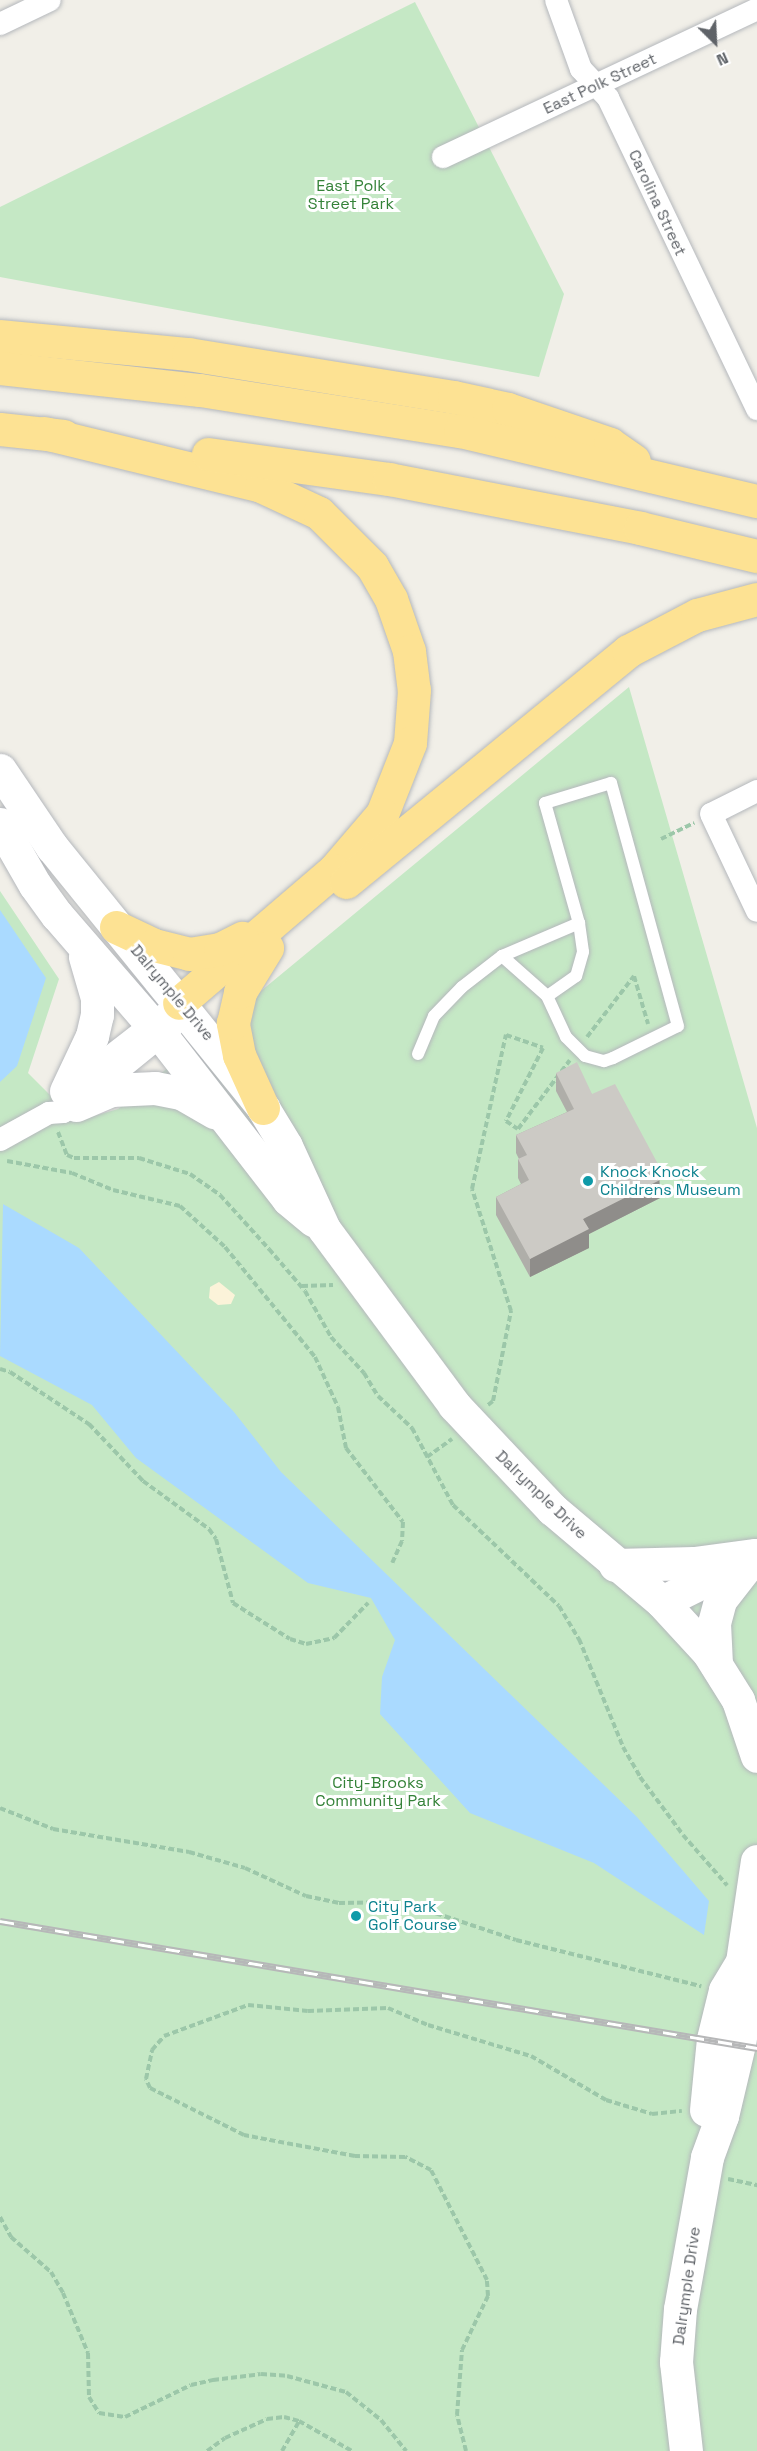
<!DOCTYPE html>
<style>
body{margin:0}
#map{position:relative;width:757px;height:2451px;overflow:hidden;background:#f1efe8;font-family:"Space Grotesk",sans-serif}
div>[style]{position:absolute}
.green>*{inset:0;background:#c5e8c5}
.sand>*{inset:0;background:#fbf3d9}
.water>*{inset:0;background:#aadaff}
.path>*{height:4px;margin-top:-2px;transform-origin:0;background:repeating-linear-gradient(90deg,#9cc7a9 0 6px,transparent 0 9px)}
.roads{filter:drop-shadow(0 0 2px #b5b8bc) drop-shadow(0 0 2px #b5b8bc)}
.lane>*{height:12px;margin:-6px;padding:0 6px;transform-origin:6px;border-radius:6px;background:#fff}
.street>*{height:22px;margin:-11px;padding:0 11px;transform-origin:11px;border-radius:11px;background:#fff}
.secondary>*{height:33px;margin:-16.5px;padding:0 16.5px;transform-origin:16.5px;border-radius:16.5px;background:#fff}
.highway>*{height:33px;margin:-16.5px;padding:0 16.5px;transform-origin:16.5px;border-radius:16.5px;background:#fde293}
.rail>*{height:7px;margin-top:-3.5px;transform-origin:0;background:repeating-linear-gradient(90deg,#fff 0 14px,#b6b7b8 0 28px);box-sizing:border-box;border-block:2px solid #b6b7b8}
.wall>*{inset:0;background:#afaea9}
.shaded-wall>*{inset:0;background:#8f8d8a}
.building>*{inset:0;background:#cccac5}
.dots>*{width:16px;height:16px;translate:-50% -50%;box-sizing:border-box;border:3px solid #fff;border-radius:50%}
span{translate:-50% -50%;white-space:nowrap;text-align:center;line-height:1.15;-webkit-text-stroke:6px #fff;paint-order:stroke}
.street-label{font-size:16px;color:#5f6368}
.park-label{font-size:16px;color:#348238}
.culture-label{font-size:16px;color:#0d838f}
.left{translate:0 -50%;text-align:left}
.north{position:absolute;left:685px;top:12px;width:60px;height:60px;-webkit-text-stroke:4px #fff;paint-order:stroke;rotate:156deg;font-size:16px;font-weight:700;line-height:24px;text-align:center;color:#5f6368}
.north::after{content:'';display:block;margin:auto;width:21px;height:27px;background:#5f6368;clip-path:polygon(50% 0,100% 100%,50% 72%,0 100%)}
</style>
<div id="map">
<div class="green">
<i style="clip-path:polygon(415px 2px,564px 294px,539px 377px,0 277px,0 207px)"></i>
<i style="clip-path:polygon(629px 687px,757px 1128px,757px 2451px,0 2451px,0 891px,59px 979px,28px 1073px,76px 1121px,118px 1109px)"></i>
</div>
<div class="sand">
<i style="clip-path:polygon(219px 1282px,235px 1295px,231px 1304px,218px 1305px,209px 1298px,210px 1287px)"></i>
</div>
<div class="water">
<i style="clip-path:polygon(0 910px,46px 978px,17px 1066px,0 1082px)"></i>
<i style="clip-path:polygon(3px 1204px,79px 1248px,234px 1412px,281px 1472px,637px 1817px,709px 1901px,704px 1935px,594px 1863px,470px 1813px,380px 1714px,382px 1677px,395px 1640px,371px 1598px,308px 1583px,136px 1458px,92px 1405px,0 1356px)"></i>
</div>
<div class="path">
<i style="left:661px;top:839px;width:37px;rotate:-26deg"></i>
<i style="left:587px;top:1037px;width:77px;rotate:-52.4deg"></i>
<i style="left:634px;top:976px;width:50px;rotate:73.7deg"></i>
<i style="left:58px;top:1132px;width:25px;rotate:69deg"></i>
<i style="left:67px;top:1155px;width:8px;rotate:23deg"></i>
<i style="left:74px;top:1158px;width:65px"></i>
<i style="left:139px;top:1158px;width:53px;rotate:17.4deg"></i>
<i style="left:190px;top:1174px;width:37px;rotate:35deg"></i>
<i style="left:220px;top:1195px;width:73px;rotate:47.8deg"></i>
<i style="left:269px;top:1249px;width:55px;rotate:49.4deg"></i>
<i style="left:305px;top:1291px;width:53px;rotate:60.5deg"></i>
<i style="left:331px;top:1337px;width:49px;rotate:47.5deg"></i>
<i style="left:364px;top:1373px;width:27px;rotate:59deg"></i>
<i style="left:378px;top:1396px;width:47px;rotate:43.3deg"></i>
<i style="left:412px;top:1428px;width:87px;rotate:62deg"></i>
<i style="left:453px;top:1505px;width:146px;rotate:43.6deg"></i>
<i style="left:559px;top:1606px;width:39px;rotate:59deg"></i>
<i style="left:579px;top:1639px;width:117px;rotate:67.8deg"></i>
<i style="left:623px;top:1747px;width:34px;rotate:60deg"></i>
<i style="left:640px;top:1777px;width:72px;rotate:53.4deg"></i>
<i style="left:683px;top:1835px;width:67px;rotate:48.7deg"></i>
<i style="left:7px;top:1161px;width:66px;rotate:10.5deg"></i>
<i style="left:72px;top:1173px;width:44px;rotate:22.5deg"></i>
<i style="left:113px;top:1190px;width:69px;rotate:13.4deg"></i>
<i style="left:180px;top:1206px;width:61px;rotate:42.3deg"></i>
<i style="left:225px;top:1247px;width:142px;rotate:50.7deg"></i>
<i style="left:315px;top:1357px;width:55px;rotate:65.3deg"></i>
<i style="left:338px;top:1407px;width:42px;rotate:79deg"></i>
<i style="left:346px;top:1448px;width:93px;rotate:52.4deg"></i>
<i style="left:403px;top:1522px;width:19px;rotate:93deg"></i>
<i style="left:402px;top:1541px;width:24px;rotate:114deg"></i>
<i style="left:302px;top:1286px;width:31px;rotate:-2deg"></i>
<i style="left:0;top:1369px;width:10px;rotate:17deg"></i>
<i style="left:10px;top:1372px;width:95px;rotate:33.4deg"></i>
<i style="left:89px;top:1424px;width:79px;rotate:46.5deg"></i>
<i style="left:143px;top:1481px;width:82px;rotate:36deg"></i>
<i style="left:209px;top:1529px;width:12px;rotate:55deg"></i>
<i style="left:216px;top:1539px;width:66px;rotate:75.1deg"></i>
<i style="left:233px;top:1603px;width:67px;rotate:32.3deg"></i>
<i style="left:290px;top:1639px;width:17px;rotate:17deg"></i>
<i style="left:306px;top:1644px;width:29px;rotate:-12deg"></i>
<i style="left:334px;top:1638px;width:49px;rotate:-45.8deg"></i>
<i style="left:488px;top:1405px;width:6px;rotate:-39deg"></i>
<i style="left:493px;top:1401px;width:92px;rotate:-78.7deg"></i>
<i style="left:511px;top:1311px;width:128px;rotate:-107.7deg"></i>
<i style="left:472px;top:1189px;width:158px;rotate:-77.6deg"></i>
<i style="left:506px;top:1035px;width:39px;rotate:19deg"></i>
<i style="left:543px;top:1048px;width:82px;rotate:116.9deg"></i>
<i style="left:506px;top:1121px;width:14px;rotate:34deg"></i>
<i style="left:518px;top:1129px;width:86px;rotate:-53deg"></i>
<i style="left:427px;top:1457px;width:31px;rotate:-36deg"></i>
<i style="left:0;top:1808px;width:57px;rotate:21.6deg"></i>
<i style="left:53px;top:1829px;width:138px;rotate:9.6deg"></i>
<i style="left:189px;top:1852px;width:58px;rotate:15.9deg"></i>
<i style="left:245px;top:1868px;width:67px;rotate:24.7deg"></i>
<i style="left:306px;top:1896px;width:34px;rotate:12deg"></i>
<i style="left:339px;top:1903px;width:63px;rotate:-0.9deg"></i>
<i style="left:402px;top:1902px;width:120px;rotate:18.4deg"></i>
<i style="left:516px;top:1940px;width:191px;rotate:14deg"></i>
<i style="left:728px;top:2179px;width:30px;rotate:12deg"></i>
<i style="left:0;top:2217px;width:23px;rotate:61deg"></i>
<i style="left:11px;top:2237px;width:53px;rotate:41.2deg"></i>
<i style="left:51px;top:2272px;width:24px;rotate:60deg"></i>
<i style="left:63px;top:2293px;width:65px;rotate:67.4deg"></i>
<i style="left:88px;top:2353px;width:44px;rotate:88.7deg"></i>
<i style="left:89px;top:2397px;width:19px;rotate:58deg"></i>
<i style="left:99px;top:2413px;width:26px;rotate:9deg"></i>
<i style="left:125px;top:2417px;width:73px;rotate:-25.9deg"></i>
<i style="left:191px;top:2385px;width:23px;rotate:-13deg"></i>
<i style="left:213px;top:2380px;width:48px;rotate:-7.1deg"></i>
<i style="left:261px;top:2374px;width:26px;rotate:4deg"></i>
<i style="left:287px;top:2376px;width:61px;rotate:15.2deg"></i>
<i style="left:346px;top:2392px;width:45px;rotate:38.7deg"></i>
<i style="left:381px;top:2420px;width:40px;rotate:51deg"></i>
<i style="left:207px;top:2451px;width:22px;rotate:-36deg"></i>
<i style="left:225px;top:2438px;width:46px;rotate:-24.3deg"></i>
<i style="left:267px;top:2419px;width:17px;rotate:-7deg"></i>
<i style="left:284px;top:2417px;width:16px;rotate:15deg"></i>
<i style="left:282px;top:2451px;width:34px;rotate:-60deg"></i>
<i style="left:299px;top:2421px;width:61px;rotate:29.5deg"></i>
<i style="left:466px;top:2451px;width:37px;rotate:-104deg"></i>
<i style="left:457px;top:2415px;width:65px;rotate:-85.6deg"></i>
<i style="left:462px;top:2350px;width:60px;rotate:-64.3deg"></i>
<i style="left:488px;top:2296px;width:16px;rotate:-94deg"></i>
<i style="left:487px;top:2280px;width:123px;rotate:-117deg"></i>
<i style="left:431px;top:2170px;width:29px;rotate:-153deg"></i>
<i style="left:405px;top:2157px;width:50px;rotate:-178.9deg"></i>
<i style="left:355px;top:2156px;width:113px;rotate:-169.3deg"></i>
<i style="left:244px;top:2135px;width:105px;rotate:-153.4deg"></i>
<i style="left:150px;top:2088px;width:10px;rotate:-114deg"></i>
<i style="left:146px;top:2079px;width:30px;rotate:-78deg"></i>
<i style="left:152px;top:2050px;width:18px;rotate:-49deg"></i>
<i style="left:164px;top:2036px;width:90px;rotate:-20.3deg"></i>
<i style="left:248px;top:2005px;width:60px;rotate:5.7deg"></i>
<i style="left:308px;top:2011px;width:80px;rotate:-2.1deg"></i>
<i style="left:388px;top:2008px;width:43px;rotate:23deg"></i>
<i style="left:428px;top:2025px;width:108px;rotate:16.8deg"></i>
<i style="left:531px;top:2056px;width:87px;rotate:30.4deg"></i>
<i style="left:606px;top:2100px;width:48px;rotate:16.9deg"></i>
<i style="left:652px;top:2114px;width:30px;rotate:-6deg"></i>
</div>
<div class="roads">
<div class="lane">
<i style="left:502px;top:956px;width:60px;rotate:41.6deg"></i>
<i style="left:547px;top:996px;width:45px;rotate:65.1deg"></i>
<i style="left:566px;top:1037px;width:27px;rotate:45deg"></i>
<i style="left:585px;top:1056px;width:20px;rotate:15deg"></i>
<i style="left:604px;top:1061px;width:9px;rotate:-18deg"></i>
<i style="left:613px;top:1058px;width:72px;rotate:-26.2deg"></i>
<i style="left:678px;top:1026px;width:252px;rotate:-105.4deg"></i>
<i style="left:611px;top:783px;width:69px;rotate:163.1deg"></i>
<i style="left:545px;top:803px;width:125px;rotate:74.2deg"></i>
<i style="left:579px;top:923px;width:29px;rotate:82deg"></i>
<i style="left:583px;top:952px;width:25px;rotate:106deg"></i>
<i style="left:576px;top:976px;width:35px;rotate:145deg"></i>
<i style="left:418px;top:1054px;width:41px;rotate:-67.2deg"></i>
<i style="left:434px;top:1016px;width:40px;rotate:-46deg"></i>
<i style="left:462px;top:987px;width:51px;rotate:-37.8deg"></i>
<i style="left:502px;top:956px;width:84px;rotate:-23.2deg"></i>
</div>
<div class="street">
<i style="left:556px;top:0;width:73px;rotate:70.1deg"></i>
<i style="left:581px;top:69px;width:40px;rotate:47deg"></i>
<i style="left:608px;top:98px;width:345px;rotate:64.4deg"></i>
<i style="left:0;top:24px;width:55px;rotate:-25.6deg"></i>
<i style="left:443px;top:157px;width:347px;rotate:-25.2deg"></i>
<i style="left:757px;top:791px;width:51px;rotate:153.4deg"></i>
<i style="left:711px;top:814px;width:107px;rotate:64.6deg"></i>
<i style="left:71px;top:1087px;width:137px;rotate:-37.9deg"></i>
<i style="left:0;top:1140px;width:56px;rotate:-28.9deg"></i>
<i style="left:49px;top:1113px;width:14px;rotate:-4deg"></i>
<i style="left:63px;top:1112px;width:15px;rotate:-28deg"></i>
<i style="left:76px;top:1105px;width:124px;rotate:-39.1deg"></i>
</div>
<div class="secondary">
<i style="left:0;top:770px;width:93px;rotate:56deg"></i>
<i style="left:52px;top:847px;width:336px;rotate:51deg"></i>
<i style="left:263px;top:1108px;width:44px;rotate:58.8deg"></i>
<i style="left:286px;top:1146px;width:91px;rotate:65.4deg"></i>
<i style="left:324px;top:1229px;width:219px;rotate:53.5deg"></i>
<i style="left:454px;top:1405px;width:143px;rotate:46.7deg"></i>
<i style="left:552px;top:1509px;width:144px;rotate:40.2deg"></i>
<i style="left:662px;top:1602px;width:68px;rotate:47.4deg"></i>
<i style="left:708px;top:1652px;width:57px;rotate:58deg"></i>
<i style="left:738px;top:1700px;width:59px;rotate:71.3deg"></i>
<i style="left:0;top:824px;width:70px;rotate:60.2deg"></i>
<i style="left:35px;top:885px;width:37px;rotate:54deg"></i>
<i style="left:57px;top:915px;width:159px;rotate:49.1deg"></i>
<i style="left:161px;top:1035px;width:207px;rotate:52.2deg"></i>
<i style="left:288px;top:1199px;width:33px;rotate:40deg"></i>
<i style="left:66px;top:1091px;width:61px;rotate:-64.7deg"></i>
<i style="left:92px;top:1036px;width:22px;rotate:-77deg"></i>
<i style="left:97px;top:1015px;width:17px;rotate:-90deg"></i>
<i style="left:97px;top:998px;width:43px;rotate:-106.3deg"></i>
<i style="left:76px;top:1105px;width:38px;rotate:-23deg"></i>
<i style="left:111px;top:1090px;width:44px;rotate:-2.6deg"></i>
<i style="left:155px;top:1088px;width:26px;rotate:11deg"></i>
<i style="left:181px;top:1093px;width:39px;rotate:30deg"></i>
<i style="left:615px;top:1565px;width:79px;rotate:-1.5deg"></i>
<i style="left:694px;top:1563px;width:62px;rotate:-7.5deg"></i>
<i style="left:662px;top:1602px;width:80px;rotate:-26.6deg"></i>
<i style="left:716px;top:1664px;width:41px;rotate:-92.8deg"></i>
<i style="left:714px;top:1623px;width:24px;rotate:-75deg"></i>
<i style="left:720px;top:1600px;width:57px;rotate:-52.1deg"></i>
<i style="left:706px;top:2110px;width:71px;rotate:-84.4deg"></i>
<i style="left:713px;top:2039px;width:50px;rotate:-76.2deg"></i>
<i style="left:725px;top:1990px;width:33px;rotate:-59deg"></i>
<i style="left:686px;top:2451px;width:90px;rotate:-96.4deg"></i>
<i style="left:676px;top:2362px;width:53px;rotate:-85.7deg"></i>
<i style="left:680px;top:2309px;width:154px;rotate:-79.9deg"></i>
<i style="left:707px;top:2157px;width:44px;rotate:-69.9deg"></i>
<i style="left:722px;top:2116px;width:74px;rotate:-76.7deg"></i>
<i style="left:739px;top:2044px;width:53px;rotate:-81.3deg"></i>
<i style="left:747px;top:1992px;width:30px;rotate:-99deg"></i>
<i style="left:742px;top:1962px;width:102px;rotate:-81.6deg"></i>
</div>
<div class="highway">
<i style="left:0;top:336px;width:189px;rotate:5.5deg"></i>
<i style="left:188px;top:354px;width:269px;rotate:9.2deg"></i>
<i style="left:454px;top:397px;width:55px;rotate:12.5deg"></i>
<i style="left:508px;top:409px;width:108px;rotate:18.9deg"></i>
<i style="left:610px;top:444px;width:29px;rotate:35deg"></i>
<i style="left:0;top:368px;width:201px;rotate:6.3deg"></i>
<i style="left:200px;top:390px;width:263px;rotate:9deg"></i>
<i style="left:460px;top:431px;width:305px;rotate:13.3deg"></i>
<i style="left:0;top:429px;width:64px;rotate:6.2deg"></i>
<i style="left:44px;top:433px;width:223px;rotate:13.7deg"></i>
<i style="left:261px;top:486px;width:64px;rotate:25deg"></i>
<i style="left:319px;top:513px;width:75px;rotate:45deg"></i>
<i style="left:372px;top:566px;width:38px;rotate:60deg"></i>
<i style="left:391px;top:599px;width:55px;rotate:70.9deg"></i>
<i style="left:409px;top:651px;width:39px;rotate:83deg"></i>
<i style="left:414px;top:690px;width:53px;rotate:94.3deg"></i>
<i style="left:410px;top:743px;width:76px;rotate:111.5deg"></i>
<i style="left:382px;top:814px;width:74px;rotate:130.6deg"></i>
<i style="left:334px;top:870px;width:204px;rotate:139.4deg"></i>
<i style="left:208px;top:454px;width:183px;rotate:7.9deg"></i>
<i style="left:389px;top:479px;width:256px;rotate:11deg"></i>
<i style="left:640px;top:528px;width:120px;rotate:13.5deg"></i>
<i style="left:346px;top:882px;width:365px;rotate:-39.3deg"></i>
<i style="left:628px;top:651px;width:78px;rotate:-27.6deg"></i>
<i style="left:697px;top:615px;width:62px;rotate:-14.9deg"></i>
<i style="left:116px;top:927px;width:42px;rotate:25.3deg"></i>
<i style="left:154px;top:945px;width:36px;rotate:14deg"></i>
<i style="left:189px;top:954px;width:31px;rotate:-9deg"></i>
<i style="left:220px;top:949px;width:25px;rotate:-27deg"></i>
<i style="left:263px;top:1108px;width:58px;rotate:-114.4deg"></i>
<i style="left:239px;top:1055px;width:33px;rotate:-101deg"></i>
<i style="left:233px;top:1023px;width:32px;rotate:-77deg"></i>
<i style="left:240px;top:992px;width:52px;rotate:-58.5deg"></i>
</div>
</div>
<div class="rail">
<i style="left:0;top:1921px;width:768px;rotate:9.52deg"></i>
</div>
<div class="wall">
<i style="clip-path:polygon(556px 1073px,592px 1094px,659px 1178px,660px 1198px,589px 1234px,589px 1248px,530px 1277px,496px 1215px,496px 1197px,521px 1184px,518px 1178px,518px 1159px,519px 1159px,516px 1153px,516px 1135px,567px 1112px,556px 1091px)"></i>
</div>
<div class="shaded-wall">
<i style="clip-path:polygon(659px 1166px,660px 1198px,589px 1234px,589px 1248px,530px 1277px,530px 1259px,583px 1219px,654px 1168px)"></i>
</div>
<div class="building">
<i style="clip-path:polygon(577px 1062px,592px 1094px,615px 1084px,659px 1166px,654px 1168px,660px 1180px,583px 1219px,589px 1229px,530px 1259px,496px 1197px,529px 1180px,518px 1159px,527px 1155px,516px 1135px,574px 1109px,556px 1073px)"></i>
</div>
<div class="dots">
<i style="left:588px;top:1181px;background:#0f9aa8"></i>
<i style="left:356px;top:1916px;background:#0f9aa8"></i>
</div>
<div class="street-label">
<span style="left:600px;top:84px;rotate:-25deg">East Polk Street</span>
<span style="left:657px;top:203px;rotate:65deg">Carolina Street</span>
<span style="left:172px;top:993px;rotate:50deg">Dalrymple Drive</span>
<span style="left:541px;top:1495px;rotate:44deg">Dalrymple Drive</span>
<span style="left:687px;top:2286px;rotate:-82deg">Dalrymple Drive</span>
</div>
<div class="park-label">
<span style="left:351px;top:195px">East Polk<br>Street Park</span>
<span style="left:378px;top:1792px">City-Brooks<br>Community Park</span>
</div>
<div class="culture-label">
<span class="left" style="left:600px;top:1181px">Knock Knock<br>Childrens Museum</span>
<span class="left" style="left:368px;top:1916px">City Park<br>Golf Course</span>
</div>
<div class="north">N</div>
</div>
